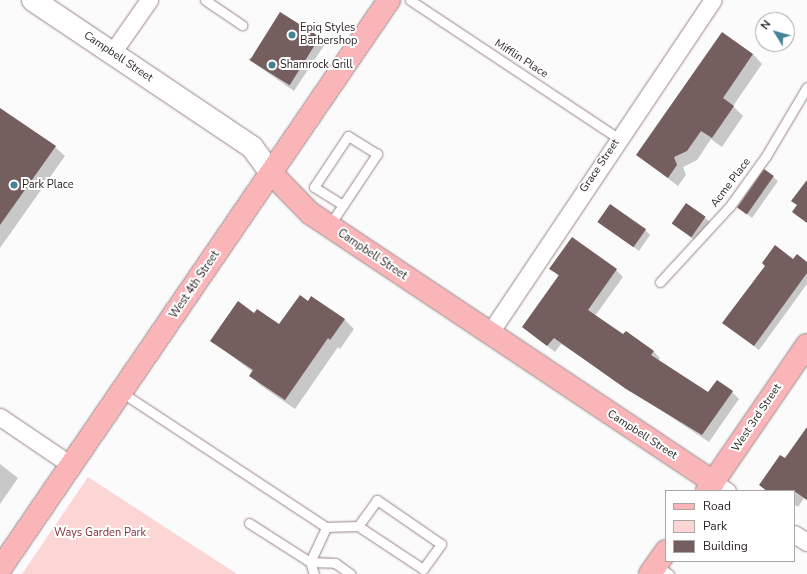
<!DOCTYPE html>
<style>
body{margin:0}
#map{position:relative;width:807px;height:574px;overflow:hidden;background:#fbfbfb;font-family:"Nunito Sans",sans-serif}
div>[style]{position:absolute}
.green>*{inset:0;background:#fcd5d5}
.shadow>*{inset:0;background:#0003}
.building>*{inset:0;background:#745e5e;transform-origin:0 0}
.roads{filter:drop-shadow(0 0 1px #9b8384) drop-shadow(0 0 1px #9b8384)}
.service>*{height:9px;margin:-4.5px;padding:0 4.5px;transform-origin:4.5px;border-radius:4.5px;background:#fff}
.minor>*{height:17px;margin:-8.5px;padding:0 8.5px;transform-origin:8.5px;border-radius:8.5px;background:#fff}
.tertiary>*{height:22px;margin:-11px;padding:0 11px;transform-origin:11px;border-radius:11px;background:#fff}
.primary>*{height:22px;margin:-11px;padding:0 11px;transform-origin:11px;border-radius:11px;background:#fab5b9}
.dots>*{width:11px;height:11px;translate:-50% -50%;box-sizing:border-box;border:2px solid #fff;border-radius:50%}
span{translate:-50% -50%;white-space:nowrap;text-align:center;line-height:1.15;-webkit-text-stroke:4px #fff;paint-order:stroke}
.poi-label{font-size:11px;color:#271e1e}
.left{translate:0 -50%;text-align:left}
.street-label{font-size:11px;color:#271e1e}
.park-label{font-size:11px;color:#832f38}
.legend{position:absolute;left:665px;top:490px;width:130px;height:72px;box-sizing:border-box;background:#fff;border:1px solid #a9a5a5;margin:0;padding:5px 7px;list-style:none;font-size:12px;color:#271e1e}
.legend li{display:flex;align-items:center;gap:8px;height:20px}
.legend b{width:20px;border:1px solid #a9a5a5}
.north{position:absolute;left:755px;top:12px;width:40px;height:40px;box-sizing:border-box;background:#fff;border:1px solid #a9a5a5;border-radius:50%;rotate:307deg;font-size:11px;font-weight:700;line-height:16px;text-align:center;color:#271e1e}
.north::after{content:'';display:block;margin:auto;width:14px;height:18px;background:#448298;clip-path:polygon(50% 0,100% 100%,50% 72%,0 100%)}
</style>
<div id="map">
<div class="green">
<i style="clip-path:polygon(88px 477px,237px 574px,22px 574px)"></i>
</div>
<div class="shadow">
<i style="clip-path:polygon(319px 38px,325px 44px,294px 91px,248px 59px)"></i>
<i style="clip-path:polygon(753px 54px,762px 64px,733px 106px,743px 116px,722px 147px,711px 139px,697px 160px,683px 167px,686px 175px,678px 186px,637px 155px)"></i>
<i style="clip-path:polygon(0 109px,55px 147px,65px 156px,0 248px)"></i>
<i style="clip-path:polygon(773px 177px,778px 181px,752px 218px,743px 211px)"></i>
<i style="clip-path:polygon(705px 218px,710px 222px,697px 242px,673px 224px)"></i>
<i style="clip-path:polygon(599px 222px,645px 230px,650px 235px,639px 251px)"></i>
<i style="clip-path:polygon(794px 260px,807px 263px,807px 284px,759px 350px,724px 323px)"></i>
<i style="clip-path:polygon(551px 268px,616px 270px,623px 277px,595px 316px,623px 336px,653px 351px,660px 358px,658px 361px,709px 394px,732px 392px,739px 399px,709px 442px,561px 344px,555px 352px,523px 327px,559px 277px)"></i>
<i style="clip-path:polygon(308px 302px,344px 319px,354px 329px,340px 349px,338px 347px,295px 409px,260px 385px,250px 375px,253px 372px,212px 341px,254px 314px,280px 326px)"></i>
<i style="clip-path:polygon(807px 429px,807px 500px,804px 498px,798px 507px,794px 504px,794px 491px,766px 491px,760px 485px,785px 460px)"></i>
<i style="clip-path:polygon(0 464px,18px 478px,0 504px)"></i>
</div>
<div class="building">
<i style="left:280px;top:12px;width:47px;height:57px;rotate:32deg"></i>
<i style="clip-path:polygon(722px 32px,753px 54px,723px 98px,734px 106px,721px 125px,712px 138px,701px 131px,687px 151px,674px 157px,677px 165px,668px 178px,636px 155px)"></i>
<i style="clip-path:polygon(0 108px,56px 146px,0 225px)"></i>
<i style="left:764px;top:169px;width:12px;height:47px;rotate:35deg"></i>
<i style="clip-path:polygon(807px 180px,807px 223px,792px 212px,797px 205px,791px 201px)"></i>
<i style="left:686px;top:203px;width:24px;height:25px;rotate:35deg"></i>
<i style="left:610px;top:204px;width:44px;height:22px;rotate:35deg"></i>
<i style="clip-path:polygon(572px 237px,617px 269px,588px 310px,623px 334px,626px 331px,654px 351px,651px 355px,708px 392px,717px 380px,733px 391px,702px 435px,626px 389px,554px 338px,547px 346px,522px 327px,559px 275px,549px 269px)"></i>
<i style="clip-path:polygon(775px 245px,793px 259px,797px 254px,807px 262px,807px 273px,754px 346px,722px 323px,765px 266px,762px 263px)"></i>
<i style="clip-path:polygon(300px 295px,308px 301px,311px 296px,345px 319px,330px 340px,328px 338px,285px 400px,249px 376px,253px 370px,210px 341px,238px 301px,254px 313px,257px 309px,279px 324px)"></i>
<i style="clip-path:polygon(807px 427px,807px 500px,794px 491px,767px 491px,759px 485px,780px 455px,785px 458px)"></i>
</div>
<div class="roads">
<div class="service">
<i style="left:205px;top:0;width:45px;rotate:34deg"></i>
<i style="left:410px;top:0;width:250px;rotate:33.6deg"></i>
<i style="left:329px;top:226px;width:87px;rotate:-56.3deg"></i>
<i style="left:377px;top:154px;width:34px;rotate:-148deg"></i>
<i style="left:348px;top:136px;width:61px;rotate:123.7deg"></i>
<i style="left:314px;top:187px;width:34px;rotate:32deg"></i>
<i style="left:660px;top:282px;width:103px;rotate:-47.4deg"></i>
<i style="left:730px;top:206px;width:62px;rotate:-54.2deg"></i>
<i style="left:766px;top:156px;width:80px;rotate:-59.3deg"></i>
<i style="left:121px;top:392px;width:245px;rotate:33.4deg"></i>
<i style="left:326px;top:527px;width:32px;rotate:-2deg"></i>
<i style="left:358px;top:526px;width:78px;rotate:33.5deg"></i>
<i style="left:423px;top:569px;width:31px;rotate:-54deg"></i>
<i style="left:441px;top:544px;width:78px;rotate:-145.5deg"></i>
<i style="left:377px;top:500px;width:32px;rotate:126deg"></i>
<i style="left:249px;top:523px;width:72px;rotate:32.6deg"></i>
<i style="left:310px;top:562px;width:38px;rotate:-65deg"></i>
<i style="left:656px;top:565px;width:16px;rotate:35deg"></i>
<i style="left:314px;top:574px;width:13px;rotate:-108deg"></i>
<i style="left:310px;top:562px;width:25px;rotate:2deg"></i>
<i style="left:335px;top:563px;width:19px;rotate:35deg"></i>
</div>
<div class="minor">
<i style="left:112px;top:53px;width:65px;rotate:-55.1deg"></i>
<i style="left:489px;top:334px;width:402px;rotate:-56.2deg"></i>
<i style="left:0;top:417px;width:86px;rotate:34.1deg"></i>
<i style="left:713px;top:482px;width:17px;rotate:33deg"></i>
<i style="left:794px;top:534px;width:15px;rotate:32deg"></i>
</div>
<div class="tertiary">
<i style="left:33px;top:0;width:264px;rotate:33.9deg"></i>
<i style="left:252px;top:147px;width:32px;rotate:54deg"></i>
</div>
<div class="primary">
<i style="left:271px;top:173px;width:56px;rotate:45.7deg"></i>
<i style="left:310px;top:213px;width:485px;rotate:33.7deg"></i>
<i style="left:707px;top:491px;width:177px;rotate:-55.6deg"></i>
<i style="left:0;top:569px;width:689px;rotate:-55.64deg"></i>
<i style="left:650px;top:574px;width:28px;rotate:-55deg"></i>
</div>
</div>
<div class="dots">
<i style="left:292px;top:35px;background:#448298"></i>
<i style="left:272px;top:65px;background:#448298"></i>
<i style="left:14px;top:185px;background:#448298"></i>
</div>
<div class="poi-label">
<span class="left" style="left:300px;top:35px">Epiq Styles<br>Barbershop</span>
<span class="left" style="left:280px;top:65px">Shamrock Grill</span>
<span class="left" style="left:22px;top:185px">Park Place</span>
</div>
<div class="street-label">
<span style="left:118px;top:57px;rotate:34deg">Campbell Street</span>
<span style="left:521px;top:59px;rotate:33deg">Mifflin Place</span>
<span style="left:600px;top:166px;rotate:-56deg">Grace Street</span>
<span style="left:731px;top:183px;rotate:-53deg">Acme Place</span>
<span style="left:372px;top:255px;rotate:34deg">Campbell Street</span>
<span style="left:195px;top:285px;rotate:-56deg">West 4th Street</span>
<span style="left:757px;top:418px;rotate:-56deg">West 3rd Street</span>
<span style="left:642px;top:435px;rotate:33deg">Campbell Street</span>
</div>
<div class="park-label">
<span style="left:100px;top:533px">Ways Garden Park</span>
</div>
<ul class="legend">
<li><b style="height:5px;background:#fab5b9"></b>Road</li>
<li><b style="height:11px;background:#fcd5d5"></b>Park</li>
<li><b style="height:11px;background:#745e5e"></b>Building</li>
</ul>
<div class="north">N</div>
</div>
